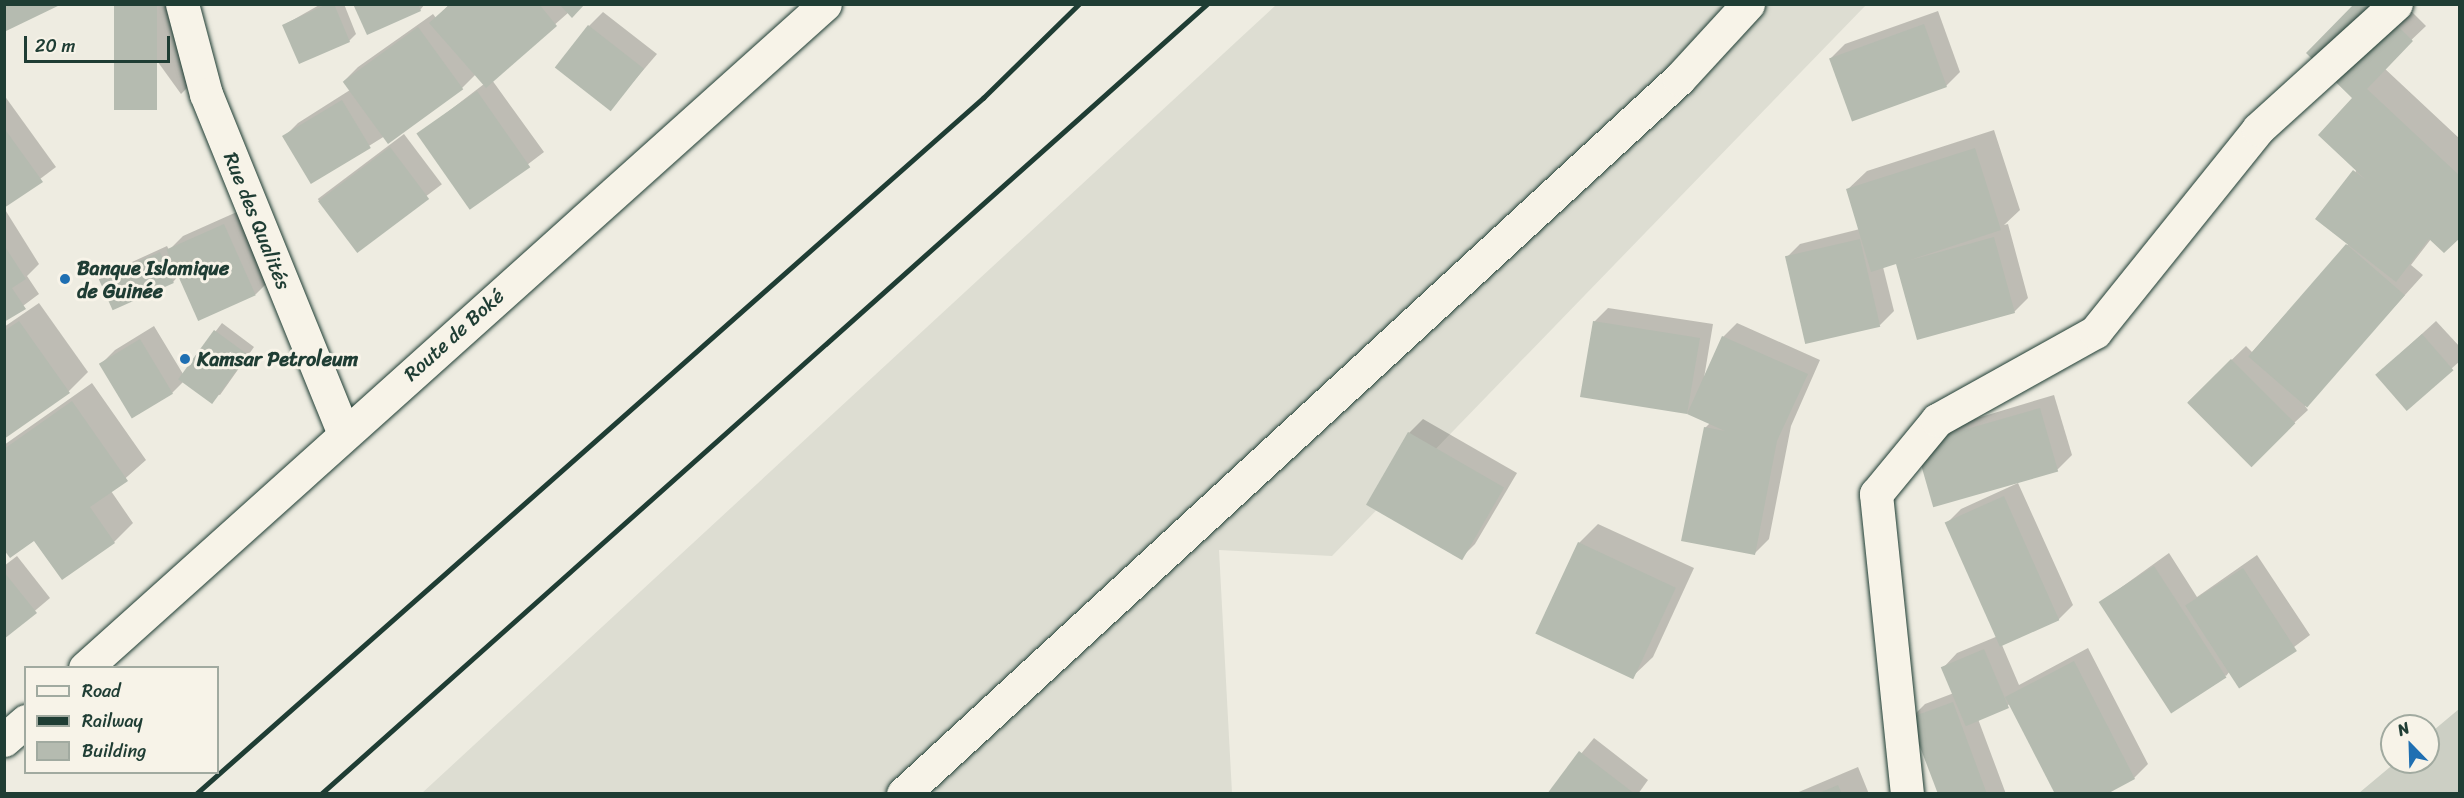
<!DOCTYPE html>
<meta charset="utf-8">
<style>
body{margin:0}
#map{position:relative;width:2464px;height:798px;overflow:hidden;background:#eeece1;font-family:Sriracha,sans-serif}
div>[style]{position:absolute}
.built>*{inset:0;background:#ddddd2}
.green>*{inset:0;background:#cccfc4}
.shadow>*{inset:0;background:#0003;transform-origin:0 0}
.building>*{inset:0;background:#b5bbb0;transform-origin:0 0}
.roads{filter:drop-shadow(0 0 2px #1f3d34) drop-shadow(0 0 2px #1f3d34)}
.minor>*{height:33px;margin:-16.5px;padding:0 16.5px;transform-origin:16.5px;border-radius:16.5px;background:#f7f3e8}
.major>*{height:33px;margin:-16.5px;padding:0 16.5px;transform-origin:16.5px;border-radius:16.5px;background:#f7f3e8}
.rail>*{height:4.5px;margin:-2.25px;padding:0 2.25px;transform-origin:2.25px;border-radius:2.25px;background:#1f3d34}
.dots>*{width:16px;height:16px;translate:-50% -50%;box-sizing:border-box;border:3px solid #f7f3e8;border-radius:50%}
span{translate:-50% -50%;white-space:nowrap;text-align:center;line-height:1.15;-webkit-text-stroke:6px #f7f3e8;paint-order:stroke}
.street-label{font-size:20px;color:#1f3d34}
.poi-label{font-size:20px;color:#1f3d34;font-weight:700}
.left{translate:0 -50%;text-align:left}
.frame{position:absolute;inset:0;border:6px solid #1f3d34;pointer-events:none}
.legend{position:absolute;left:24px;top:666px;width:195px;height:108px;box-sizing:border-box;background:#f7f3e8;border:2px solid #a1aaa0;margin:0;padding:8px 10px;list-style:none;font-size:18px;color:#1f3d34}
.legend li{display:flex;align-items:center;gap:12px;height:30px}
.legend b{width:30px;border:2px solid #a1aaa0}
.north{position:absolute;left:2380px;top:714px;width:60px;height:60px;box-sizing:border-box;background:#f7f3e8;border:2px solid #a1aaa0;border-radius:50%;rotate:337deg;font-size:16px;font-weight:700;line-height:24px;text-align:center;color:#1f3d34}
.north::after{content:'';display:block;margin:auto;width:21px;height:27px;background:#1f6fb2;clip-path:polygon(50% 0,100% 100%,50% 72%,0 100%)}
.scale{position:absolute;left:24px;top:36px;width:146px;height:27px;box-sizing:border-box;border:3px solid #1f3d34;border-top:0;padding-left:8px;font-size:18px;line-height:21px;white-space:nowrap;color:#1f3d34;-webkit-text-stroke:4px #f7f3e8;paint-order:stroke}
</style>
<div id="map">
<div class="built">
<i style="clip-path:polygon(1276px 5px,1866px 5px,1332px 556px,1219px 550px,1232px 793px,421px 794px)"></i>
</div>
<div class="green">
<i style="clip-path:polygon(2459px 709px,2459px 793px,2359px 793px,2396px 762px,2428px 762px,2428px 735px)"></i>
</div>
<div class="shadow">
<i style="clip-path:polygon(116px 4px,174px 4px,195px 80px,181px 94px)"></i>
<i style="clip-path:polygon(321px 4px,344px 4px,356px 34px,349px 41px,284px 25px)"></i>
<i style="clip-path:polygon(355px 4px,425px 4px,420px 10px)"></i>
<i style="clip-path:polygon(450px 4px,583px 4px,569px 12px,492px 80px,544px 152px,471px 208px,419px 134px,484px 84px,476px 74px,462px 88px,311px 182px,284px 137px,298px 123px,350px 90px,344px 81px,358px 67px,433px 14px,436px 18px)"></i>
<i style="clip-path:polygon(2404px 4px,2426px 26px,2383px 67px,2460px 139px,2460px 236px,2431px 239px,2411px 265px,2423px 275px,2305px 406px,2308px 410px,2294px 423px,2188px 402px,2246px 346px,2252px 352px,2349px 243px,2356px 169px,2354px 98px)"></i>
<i style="clip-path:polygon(1938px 11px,1960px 72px,1946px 86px,1831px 58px,1845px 44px)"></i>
<i style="clip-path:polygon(603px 12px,657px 54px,610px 109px,589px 26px)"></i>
<i style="clip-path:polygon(4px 95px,56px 167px,4px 206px)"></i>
<i style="clip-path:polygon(1994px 130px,2020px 210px,2004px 225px,2008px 224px,2028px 298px,2014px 312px,1902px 261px,1883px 267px,1894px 311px,1880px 325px,1786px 258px,1800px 244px,1860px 229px,1847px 190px,1867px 171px)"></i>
<i style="left:404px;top:134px;width:63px;height:108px;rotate:53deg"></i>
<i style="clip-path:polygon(4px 208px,39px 264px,27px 276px,39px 294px,4px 320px)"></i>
<i style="clip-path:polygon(239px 211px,270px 280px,256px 294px,201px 319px,180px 274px,173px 282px,101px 280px,108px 273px,167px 246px,169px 250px,183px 236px)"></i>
<i style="clip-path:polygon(39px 303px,88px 372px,69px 391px,4px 437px,4px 327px)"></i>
<i style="clip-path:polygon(1608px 308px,1713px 324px,1704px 378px,1723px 337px,1737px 323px,1820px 360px,1791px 426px,1769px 539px,1755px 553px,1705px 428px,1710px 423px,1687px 413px,1582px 396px,1594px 322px)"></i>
<i style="clip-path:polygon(2436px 321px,2460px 347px,2460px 361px,2407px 408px,2377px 375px)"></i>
<i style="clip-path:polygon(222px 323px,254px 347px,220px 395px,184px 381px,172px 393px,101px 364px,115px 350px,154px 326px,183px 374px)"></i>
<i style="clip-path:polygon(92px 383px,146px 460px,111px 491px,133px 523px,114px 542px,62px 578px,34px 539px,4px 547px,4px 445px)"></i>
<i style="clip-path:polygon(2054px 395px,2072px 455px,2058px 469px,1935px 506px,1931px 432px)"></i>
<i style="clip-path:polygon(1423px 419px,1517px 473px,1475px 544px,1461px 558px,1409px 433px)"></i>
<i style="clip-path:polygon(2018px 483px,2073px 605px,2059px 619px,2002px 645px,2019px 685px,2088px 648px,2148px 764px,2134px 778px,2010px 704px,1978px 719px,2006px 794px,1940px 794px,1911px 718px,1925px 704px,1954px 693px,1943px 668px,1957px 653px,1998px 636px,1947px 523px,1961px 509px)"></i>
<i style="clip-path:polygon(1598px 524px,1694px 568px,1653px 657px,1633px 676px,1579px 543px)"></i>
<i style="clip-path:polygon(2169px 553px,2197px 597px,2257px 555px,2310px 635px,2241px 687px,2230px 671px,2226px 676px,2101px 602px)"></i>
<i style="clip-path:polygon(17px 556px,50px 598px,4px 637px,4px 566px)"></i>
<i style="clip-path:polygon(1594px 738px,1648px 780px,1638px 794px,1548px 794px)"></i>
<i style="clip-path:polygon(1858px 767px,1869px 794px,1794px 794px)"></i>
</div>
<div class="building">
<i style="clip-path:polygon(4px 4px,62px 4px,4px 32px)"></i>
<i style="left:114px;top:4px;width:43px;height:106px"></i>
<i style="clip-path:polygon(327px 4px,334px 4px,350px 42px,299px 64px,282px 25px)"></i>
<i style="clip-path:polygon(353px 4px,418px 4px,421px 11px,367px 35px)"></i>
<i style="clip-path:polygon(450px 4px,539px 4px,557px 26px,486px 88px,429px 23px)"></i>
<i style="clip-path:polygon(559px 4px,585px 4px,572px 18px)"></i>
<i style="clip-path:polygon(2354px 4px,2375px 4px,2413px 41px,2367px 89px,2460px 176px,2460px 238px,2444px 253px,2429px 239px,2396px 282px,2315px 219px,2353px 170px,2366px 180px,2318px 135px,2352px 98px,2306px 53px)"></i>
<i style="left:1924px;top:24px;width:67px;height:101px;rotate:70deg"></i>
<i style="left:588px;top:25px;width:71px;height:54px;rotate:38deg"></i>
<i style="left:418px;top:27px;width:77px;height:93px;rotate:54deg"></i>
<i style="left:477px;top:91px;width:93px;height:74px;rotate:55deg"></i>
<i style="left:342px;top:100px;width:56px;height:70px;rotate:59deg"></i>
<i style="clip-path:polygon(4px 128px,43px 182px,4px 208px)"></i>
<i style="left:390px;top:147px;width:65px;height:90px;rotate:53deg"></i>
<i style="clip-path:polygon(1975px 148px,2001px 230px,1907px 261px,1994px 237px,2015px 313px,1917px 340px,1896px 264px,1871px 272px,1846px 189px)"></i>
<i style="left:224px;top:224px;width:78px;height:63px;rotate:66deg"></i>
<i style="left:1860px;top:239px;width:90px;height:77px;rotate:77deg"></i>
<i style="left:2346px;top:244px;width:78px;height:149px;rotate:41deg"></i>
<i style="clip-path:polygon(4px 245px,26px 279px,12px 288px,26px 309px,4px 322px)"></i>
<i style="left:160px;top:252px;width:34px;height:67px;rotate:66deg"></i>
<i style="clip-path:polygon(19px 321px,70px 393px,4px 439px,4px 331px)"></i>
<i style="clip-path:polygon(1593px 321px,1700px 338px,1687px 414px,1722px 336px,1808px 374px,1777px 441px,1755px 555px,1681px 541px,1704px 427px,1725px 431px,1687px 414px,1580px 397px)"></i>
<i style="left:214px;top:330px;width:42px;height:61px;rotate:36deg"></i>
<i style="left:2422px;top:334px;width:48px;height:62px;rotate:49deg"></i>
<i style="left:140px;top:339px;width:64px;height:48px;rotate:59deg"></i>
<i style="left:2231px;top:359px;width:91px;height:62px;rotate:45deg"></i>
<i style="clip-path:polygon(72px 401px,128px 481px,90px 507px,115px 543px,62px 580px,34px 541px,10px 558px,4px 550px,4px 449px)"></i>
<i style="left:2040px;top:408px;width:66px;height:130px;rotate:74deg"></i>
<i style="left:1408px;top:432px;width:111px;height:84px;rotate:30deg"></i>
<i style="left:2004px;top:496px;width:136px;height:65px;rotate:66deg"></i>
<i style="left:1578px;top:542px;width:108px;height:101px;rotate:25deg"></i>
<i style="left:2154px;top:566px;width:133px;height:66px;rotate:57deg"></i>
<i style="left:2243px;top:568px;width:99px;height:69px;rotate:57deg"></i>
<i style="clip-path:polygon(4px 572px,37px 613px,4px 639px)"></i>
<i style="left:1984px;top:649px;width:64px;height:47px;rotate:67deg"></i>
<i style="clip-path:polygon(2074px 661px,2135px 779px,2107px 794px,2055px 794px,2005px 697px)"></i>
<i style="clip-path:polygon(1953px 702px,1987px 794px,1938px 794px,1909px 718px)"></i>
<i style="clip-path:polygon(1579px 751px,1635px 794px,1547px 794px)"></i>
<i style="clip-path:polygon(1838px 785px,1842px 794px,1819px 794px,1819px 793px)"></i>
</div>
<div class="roads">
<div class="minor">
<i style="left:182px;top:4px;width:93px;rotate:75.1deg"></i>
<i style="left:206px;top:94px;width:367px;rotate:67.9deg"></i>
<i style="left:903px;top:794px;width:1055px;rotate:-42.66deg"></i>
<i style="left:1679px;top:79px;width:102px;rotate:-47.4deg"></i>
<i style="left:1907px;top:794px;width:302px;rotate:-95.9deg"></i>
<i style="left:1876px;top:494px;width:96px;rotate:-50.5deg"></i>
<i style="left:1937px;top:420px;width:181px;rotate:-29.1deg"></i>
<i style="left:2095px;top:332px;width:260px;rotate:-51.2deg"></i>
<i style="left:2258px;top:129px;width:186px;rotate:-42.2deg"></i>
</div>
<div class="major">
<i style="left:85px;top:668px;width:994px;rotate:-41.9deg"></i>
<i style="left:4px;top:740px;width:29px;rotate:-41deg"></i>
</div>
</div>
<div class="rail">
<i style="left:196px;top:794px;width:1051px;rotate:-41.49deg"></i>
<i style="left:983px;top:98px;width:134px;rotate:-44.4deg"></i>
<i style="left:321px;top:794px;width:1187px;rotate:-41.72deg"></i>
</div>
<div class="dots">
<i style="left:65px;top:279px;background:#1f6fb2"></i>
<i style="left:185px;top:359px;background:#1f6fb2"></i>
</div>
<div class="street-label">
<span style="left:257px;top:221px;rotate:68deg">Rue des Qualités</span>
<span style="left:454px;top:335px;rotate:-42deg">Route de Boké</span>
</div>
<div class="poi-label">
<span class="left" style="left:77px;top:280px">Banque Islamique<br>de Guinée</span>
<span class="left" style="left:197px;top:359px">Kamsar Petroleum</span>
</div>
<div class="frame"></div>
<ul class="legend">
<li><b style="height:8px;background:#f7f3e8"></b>Road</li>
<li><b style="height:8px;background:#1f3d34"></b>Railway</li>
<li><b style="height:16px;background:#b5bbb0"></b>Building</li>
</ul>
<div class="north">N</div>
<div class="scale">20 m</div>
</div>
